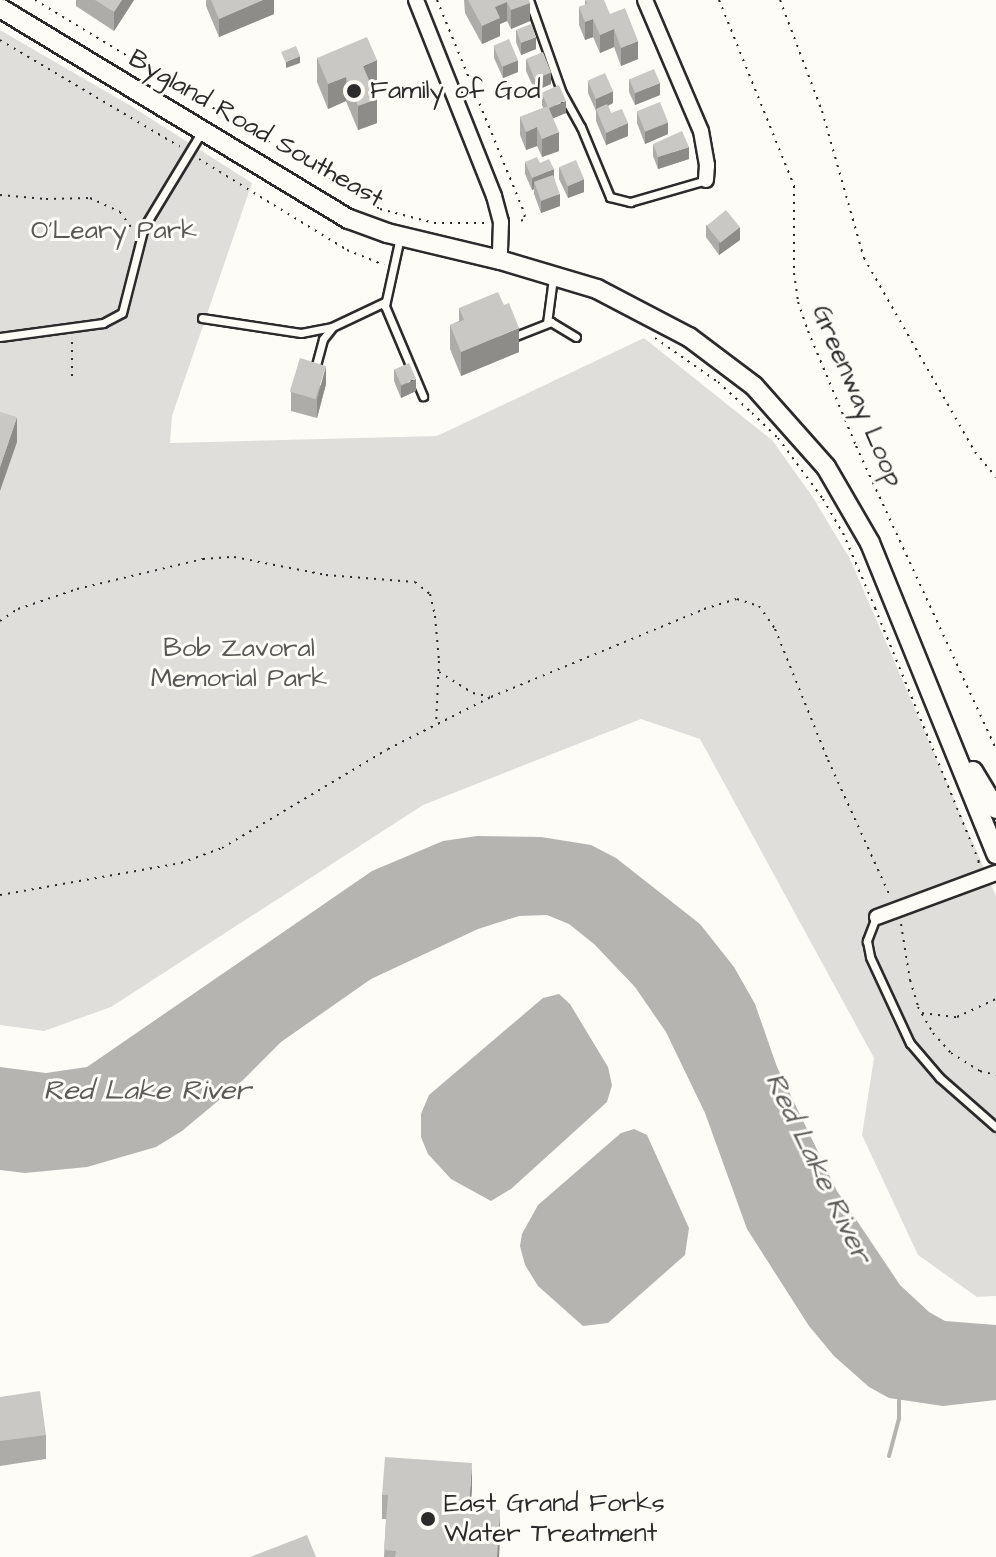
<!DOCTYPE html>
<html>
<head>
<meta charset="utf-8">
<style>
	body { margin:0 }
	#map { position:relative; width:996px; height:1557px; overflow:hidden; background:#fdfcf7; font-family:"Architects Daughter",sans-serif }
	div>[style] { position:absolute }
	.green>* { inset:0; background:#dfdeda }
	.water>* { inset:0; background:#b5b4b1 }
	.stream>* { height:4px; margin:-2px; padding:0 2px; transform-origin:2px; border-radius:2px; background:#b5b4b1 }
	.path>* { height:2px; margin-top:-1px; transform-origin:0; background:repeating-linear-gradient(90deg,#2b2b2b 0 2px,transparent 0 8px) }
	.roads { filter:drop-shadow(2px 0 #2b2b2b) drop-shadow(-2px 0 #2b2b2b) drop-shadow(0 2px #2b2b2b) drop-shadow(0 -2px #2b2b2b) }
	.lane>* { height:7px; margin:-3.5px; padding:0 3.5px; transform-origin:3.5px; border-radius:3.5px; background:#fdfcf7 }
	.street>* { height:14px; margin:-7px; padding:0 7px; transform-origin:7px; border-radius:7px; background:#fdfcf7 }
	.secondary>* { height:18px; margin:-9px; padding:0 9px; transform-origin:9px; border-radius:9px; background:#fdfcf7 }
	.wall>* { inset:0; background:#adaca9 }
	.shaded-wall>* { inset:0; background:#8d8c89 }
	.building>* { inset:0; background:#c9c8c4; transform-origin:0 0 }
	.dots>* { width:22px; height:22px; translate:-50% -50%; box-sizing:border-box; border:4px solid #fdfcf7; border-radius:50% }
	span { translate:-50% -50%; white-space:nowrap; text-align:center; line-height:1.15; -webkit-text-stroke:6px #fdfcf7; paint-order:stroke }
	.poi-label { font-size:26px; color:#2b2b2b }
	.left { translate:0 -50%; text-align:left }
	.street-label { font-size:26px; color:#2b2b2b }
	.park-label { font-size:26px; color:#585857 }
	.water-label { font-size:28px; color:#5b5b5a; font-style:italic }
</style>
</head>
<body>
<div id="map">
	<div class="green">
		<i style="clip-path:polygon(0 30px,131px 106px,252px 183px,172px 416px,170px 443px,437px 436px,644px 338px,772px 440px,812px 496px,850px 559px,996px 896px,996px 1296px,977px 1297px,918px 1255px,862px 1135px,874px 1058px,700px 739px,641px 719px,423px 805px,111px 1007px,44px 1031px,0 1025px)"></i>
	</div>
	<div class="water">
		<i style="clip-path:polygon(477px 836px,541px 837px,591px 845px,616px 858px,700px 924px,734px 967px,755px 1004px,777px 1067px,837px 1191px,900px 1285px,929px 1312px,945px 1321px,996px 1325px,996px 1400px,943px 1406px,889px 1398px,869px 1387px,834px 1356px,809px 1326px,747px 1229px,705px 1113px,666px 1032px,635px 987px,594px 944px,569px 924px,547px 915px,519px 916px,478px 929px,371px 979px,281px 1042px,243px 1080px,182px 1131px,156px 1147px,87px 1167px,25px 1173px,0 1170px,0 1067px,46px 1073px,87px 1067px,372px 871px,443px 841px)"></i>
		<i style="clip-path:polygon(559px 994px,570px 1004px,608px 1067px,612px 1085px,607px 1102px,511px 1189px,491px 1201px,451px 1179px,428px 1154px,421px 1137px,421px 1114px,429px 1095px,543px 998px)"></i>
		<i style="clip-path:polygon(634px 1129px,647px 1135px,689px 1228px,685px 1255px,608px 1323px,583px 1326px,538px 1286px,525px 1265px,520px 1246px,522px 1234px,538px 1205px,621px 1133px)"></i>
	</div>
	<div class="stream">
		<i style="left:889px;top:1456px;width:39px;rotate:-75deg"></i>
		<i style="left:899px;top:1418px;width:22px;rotate:-90deg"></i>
	</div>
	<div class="path">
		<i style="left:35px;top:0;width:403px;rotate:31.2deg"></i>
		<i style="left:380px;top:209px;width:56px;rotate:14.5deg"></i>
		<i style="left:434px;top:223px;width:55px"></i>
		<i style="left:437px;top:0;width:232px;rotate:67.7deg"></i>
		<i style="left:525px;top:215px;width:5px;rotate:112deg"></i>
		<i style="left:523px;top:220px;width:8px;rotate:166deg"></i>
		<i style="left:719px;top:0;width:201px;rotate:68deg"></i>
		<i style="left:794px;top:186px;width:87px;rotate:90deg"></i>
		<i style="left:794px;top:273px;width:29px;rotate:82deg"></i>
		<i style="left:798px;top:302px;width:31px;rotate:71deg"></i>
		<i style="left:808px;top:331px;width:125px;rotate:67.3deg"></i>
		<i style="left:856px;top:446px;width:334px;rotate:65.2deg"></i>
		<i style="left:780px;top:0;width:119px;rotate:69.3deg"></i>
		<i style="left:822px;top:111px;width:153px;rotate:74.1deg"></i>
		<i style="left:864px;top:258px;width:224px;rotate:60.2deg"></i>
		<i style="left:975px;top:452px;width:33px;rotate:50deg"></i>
		<i style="left:0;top:40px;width:209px;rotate:30.7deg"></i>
		<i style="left:199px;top:159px;width:174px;rotate:31.6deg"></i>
		<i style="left:347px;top:250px;width:40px;rotate:22deg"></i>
		<i style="left:0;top:195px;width:46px;rotate:5deg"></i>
		<i style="left:46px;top:199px;width:44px;rotate:-1.3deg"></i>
		<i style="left:90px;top:198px;width:33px;rotate:25deg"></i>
		<i style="left:120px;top:212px;width:22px;rotate:54deg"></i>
		<i style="left:655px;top:338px;width:77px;rotate:34.9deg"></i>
		<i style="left:718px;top:382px;width:46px;rotate:42.4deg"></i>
		<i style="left:752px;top:413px;width:36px;rotate:44deg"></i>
		<i style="left:778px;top:438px;width:76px;rotate:53.6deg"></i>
		<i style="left:823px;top:499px;width:39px;rotate:60deg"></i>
		<i style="left:843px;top:533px;width:82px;rotate:66.9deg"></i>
		<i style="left:875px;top:608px;width:274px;rotate:67.7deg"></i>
		<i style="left:979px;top:861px;width:6px;rotate:108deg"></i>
		<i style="left:72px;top:376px;width:39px;rotate:-90deg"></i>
		<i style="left:0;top:621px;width:22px;rotate:-34deg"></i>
		<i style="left:18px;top:609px;width:62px;rotate:-18.7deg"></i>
		<i style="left:77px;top:589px;width:130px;rotate:-13.4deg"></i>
		<i style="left:203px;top:559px;width:31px;rotate:-4deg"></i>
		<i style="left:234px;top:557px;width:94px;rotate:11.1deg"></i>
		<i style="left:326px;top:575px;width:89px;rotate:4.5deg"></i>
		<i style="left:415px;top:582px;width:19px;rotate:39deg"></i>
		<i style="left:430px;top:594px;width:23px;rotate:77deg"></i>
		<i style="left:435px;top:616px;width:45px;rotate:84.9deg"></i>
		<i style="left:439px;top:661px;width:64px;rotate:92.7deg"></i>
		<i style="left:439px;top:672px;width:40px;rotate:32deg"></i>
		<i style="left:473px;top:693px;width:17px;rotate:13deg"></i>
		<i style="left:0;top:895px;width:184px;rotate:-10deg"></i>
		<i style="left:181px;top:863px;width:44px;rotate:-20.1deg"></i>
		<i style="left:222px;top:848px;width:193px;rotate:-30.8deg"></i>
		<i style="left:388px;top:749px;width:115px;rotate:-26.8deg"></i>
		<i style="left:491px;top:697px;width:230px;rotate:-22.4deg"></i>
		<i style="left:704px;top:609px;width:34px;rotate:-17deg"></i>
		<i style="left:737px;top:599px;width:23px;rotate:18deg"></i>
		<i style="left:759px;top:606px;width:28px;rotate:55deg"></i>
		<i style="left:775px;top:629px;width:141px;rotate:68deg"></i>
		<i style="left:828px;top:760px;width:149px;rotate:65.5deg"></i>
		<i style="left:901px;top:924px;width:57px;rotate:80.9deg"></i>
		<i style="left:910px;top:980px;width:28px;rotate:73deg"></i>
		<i style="left:918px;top:1007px;width:30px;rotate:60deg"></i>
		<i style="left:933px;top:1033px;width:27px;rotate:48deg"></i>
		<i style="left:951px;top:1053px;width:34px;rotate:32deg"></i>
		<i style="left:980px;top:1071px;width:16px;rotate:14deg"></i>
		<i style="left:922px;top:1013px;width:35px;rotate:7deg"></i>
		<i style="left:957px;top:1017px;width:43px;rotate:-24.8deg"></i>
	</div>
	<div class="roads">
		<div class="lane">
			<i style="left:529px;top:0;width:99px;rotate:70.5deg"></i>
			<i style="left:562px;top:93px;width:39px;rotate:61deg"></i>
			<i style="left:581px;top:127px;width:76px;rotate:67.5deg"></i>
			<i style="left:610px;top:197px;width:21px;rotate:14deg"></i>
			<i style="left:630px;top:202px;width:79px;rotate:-16.1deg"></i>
			<i style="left:400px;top:237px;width:71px;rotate:102.3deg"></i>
			<i style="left:385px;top:306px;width:98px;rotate:67.1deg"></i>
			<i style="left:202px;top:318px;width:100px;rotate:8.6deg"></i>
			<i style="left:301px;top:333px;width:32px;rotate:-11deg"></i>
			<i style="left:332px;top:327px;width:59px;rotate:-25.3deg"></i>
			<i style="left:547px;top:323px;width:45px;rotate:-82.4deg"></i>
			<i style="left:0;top:337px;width:104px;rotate:-7.7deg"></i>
			<i style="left:103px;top:323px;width:21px;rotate:-28deg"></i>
			<i style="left:122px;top:313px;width:89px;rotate:-75.7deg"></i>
			<i style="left:144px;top:227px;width:110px;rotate:-58.8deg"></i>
			<i style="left:513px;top:337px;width:41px;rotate:-21.5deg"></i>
			<i style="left:551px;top:322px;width:29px;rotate:31deg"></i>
			<i style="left:315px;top:369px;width:31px;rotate:-75deg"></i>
			<i style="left:323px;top:339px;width:13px;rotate:-51deg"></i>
			<i style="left:876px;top:917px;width:26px;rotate:111deg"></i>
			<i style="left:867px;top:941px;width:16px;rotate:79deg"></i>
			<i style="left:870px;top:957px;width:95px;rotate:65.1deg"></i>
			<i style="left:910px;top:1043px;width:46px;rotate:49.4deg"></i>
			<i style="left:940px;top:1078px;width:74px;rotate:41.2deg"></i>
		</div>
		<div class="street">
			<i style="left:416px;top:0;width:211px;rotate:68.3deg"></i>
			<i style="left:494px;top:196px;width:27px;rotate:75deg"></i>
			<i style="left:501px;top:222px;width:38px;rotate:92deg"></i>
			<i style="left:645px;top:0;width:142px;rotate:66.9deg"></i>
			<i style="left:701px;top:131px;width:35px;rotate:80deg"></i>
			<i style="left:707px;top:165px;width:15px;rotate:94deg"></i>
			<i style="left:877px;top:917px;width:127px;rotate:-20.3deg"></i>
		</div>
		<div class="secondary">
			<i style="left:0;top:8px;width:408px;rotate:31.2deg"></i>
			<i style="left:349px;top:219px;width:40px;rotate:20.2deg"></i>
			<i style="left:387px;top:233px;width:116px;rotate:13.4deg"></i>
			<i style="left:500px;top:260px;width:101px;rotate:16.6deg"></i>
			<i style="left:597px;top:289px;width:104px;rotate:27.6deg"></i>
			<i style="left:689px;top:337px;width:81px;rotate:37deg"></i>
			<i style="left:754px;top:386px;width:108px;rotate:48.4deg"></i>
			<i style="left:826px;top:467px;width:88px;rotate:59.9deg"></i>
			<i style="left:870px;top:543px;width:336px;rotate:67.9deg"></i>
			<i style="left:973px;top:771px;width:44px;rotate:58.8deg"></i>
		</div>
	</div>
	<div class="wall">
		<i style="clip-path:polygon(76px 0,134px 0,114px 31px,76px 6px)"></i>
		<i style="clip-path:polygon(206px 0,274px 0,274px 14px,219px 37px,206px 6px)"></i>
		<i style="clip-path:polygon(464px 0,529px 0,530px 21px,511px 29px,507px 21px,500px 24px,500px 36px,482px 44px,465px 13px)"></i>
		<i style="clip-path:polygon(585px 0,610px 14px,638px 59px,621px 66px,614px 47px,600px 53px,593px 37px,585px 40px,579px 25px,579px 7px,585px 5px)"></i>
		<i style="clip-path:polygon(516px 30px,536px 49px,521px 55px,516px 42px)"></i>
		<i style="clip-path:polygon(494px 46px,518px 72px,503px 78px,494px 58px)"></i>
		<i style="clip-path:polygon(317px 58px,377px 84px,371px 86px,377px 123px,358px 130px,346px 101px,328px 109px,317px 82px)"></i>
		<i style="clip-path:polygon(526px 59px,551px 84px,535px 91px,526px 71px)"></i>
		<i style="clip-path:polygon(629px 79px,660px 95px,635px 105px,629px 92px)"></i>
		<i style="clip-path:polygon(588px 81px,613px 103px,608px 106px,611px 113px,628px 136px,606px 145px,596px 121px,596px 111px,588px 93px)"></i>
		<i style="clip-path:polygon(542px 93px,566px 113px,553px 118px,559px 151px,542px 157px,537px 146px,526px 150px,520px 135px,520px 117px,543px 108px,542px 105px)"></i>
		<i style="clip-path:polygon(637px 111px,668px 134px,645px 144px,637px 123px)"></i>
		<i style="clip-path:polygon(653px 144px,689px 159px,658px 169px,653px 156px)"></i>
		<i style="clip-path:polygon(525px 162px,540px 163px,554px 177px,560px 206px,541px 213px,534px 194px,534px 189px,532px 190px,525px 174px)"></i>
		<i style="clip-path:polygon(559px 167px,584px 192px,568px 198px,559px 179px)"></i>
		<i style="clip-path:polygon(706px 225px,740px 240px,719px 255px,706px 237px)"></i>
		<i style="clip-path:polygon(459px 308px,519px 352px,461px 376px,450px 349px,450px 325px,459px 321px)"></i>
		<i style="clip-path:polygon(394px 369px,416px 391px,401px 398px,394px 381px)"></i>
		<i style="clip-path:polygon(326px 384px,317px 418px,291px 411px,291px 392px)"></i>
		<i style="clip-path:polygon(0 1397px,46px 1435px,46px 1459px,0 1466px)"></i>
		<i style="clip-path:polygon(472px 1487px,471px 1507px,500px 1534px,499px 1557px,384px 1557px,386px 1519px,382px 1519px,382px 1495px)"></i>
	</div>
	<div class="shaded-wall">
		<i style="clip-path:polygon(122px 0,134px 0,114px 31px,114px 12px)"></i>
		<i style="clip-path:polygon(263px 0,274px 0,274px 14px,219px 37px,219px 19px)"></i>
		<i style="clip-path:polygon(507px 2px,507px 21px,500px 24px,500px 36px,482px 44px,482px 26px,495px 7px)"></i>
		<i style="clip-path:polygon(530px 3px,530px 21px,511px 29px,511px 10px)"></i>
		<i style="clip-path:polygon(593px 19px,593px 37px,585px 40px,585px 22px)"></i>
		<i style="clip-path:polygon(614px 29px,614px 47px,600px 53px,600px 35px)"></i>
		<i style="clip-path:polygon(536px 37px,536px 49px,521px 55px,521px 43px)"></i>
		<i style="clip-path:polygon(638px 41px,638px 59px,621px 66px,621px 48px)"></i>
		<i style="clip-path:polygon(300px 56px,300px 63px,286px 68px,286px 62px)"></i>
		<i style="clip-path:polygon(377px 60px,377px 84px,363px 90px,363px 66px)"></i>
		<i style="clip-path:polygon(518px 60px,518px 72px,503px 78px,503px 66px)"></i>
		<i style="clip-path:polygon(551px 72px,551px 84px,535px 91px,535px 79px)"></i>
		<i style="clip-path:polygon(346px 77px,346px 101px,328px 109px,328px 84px)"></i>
		<i style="clip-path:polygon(660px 83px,660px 95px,635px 105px,635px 93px)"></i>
		<i style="clip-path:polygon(613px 91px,613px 103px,596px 111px,596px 99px)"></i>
		<i style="clip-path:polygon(377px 99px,377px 123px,358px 130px,358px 106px)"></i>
		<i style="clip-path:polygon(566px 101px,566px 113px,549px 120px,549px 108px)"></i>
		<i style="clip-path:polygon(668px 122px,668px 134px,645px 144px,645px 131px)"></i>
		<i style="clip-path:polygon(628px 123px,628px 136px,606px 145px,606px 133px)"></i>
		<i style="clip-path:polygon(537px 127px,537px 146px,526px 150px,526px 132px)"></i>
		<i style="clip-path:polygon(559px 132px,559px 151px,542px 157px,542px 139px)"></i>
		<i style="clip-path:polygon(689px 147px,689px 159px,658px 169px,658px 157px)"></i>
		<i style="clip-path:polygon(554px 169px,554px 181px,534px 182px,534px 189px,532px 190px,532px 178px)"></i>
		<i style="clip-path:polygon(584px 179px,584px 192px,568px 198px,568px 186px)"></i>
		<i style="clip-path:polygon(560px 194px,560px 206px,541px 213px,541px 201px)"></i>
		<i style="clip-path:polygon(740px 227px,740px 240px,719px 255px,719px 243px)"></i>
		<i style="clip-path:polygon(519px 328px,519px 352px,461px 376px,461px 352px)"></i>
		<i style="clip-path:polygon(326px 366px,326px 384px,317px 418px,317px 399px)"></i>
		<i style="clip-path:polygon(416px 379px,416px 391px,401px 398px,401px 386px)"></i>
		<i style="clip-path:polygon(17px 417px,17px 442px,0 491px,0 467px)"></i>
		<i style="clip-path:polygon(472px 1463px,472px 1487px,469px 1531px,469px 1507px)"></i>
		<i style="clip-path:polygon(500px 1510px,500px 1534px,499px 1557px,497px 1557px)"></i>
	</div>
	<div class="building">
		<i style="clip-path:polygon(95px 0,122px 0,114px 12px)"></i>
		<i style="clip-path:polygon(211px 0,263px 0,219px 19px)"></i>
		<i style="clip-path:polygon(468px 0,529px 0,530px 3px,511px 10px,507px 2px,495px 7px,500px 18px,482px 26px)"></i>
		<i style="clip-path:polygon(586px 0,604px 0,610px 14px,625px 8px,638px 41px,621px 48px,614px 29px,600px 35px,593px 19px,585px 22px,579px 7px,587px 4px)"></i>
		<i style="left:531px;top:24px;width:14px;height:16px;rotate:69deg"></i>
		<i style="clip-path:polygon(367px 37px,377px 60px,363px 66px,377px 99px,358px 106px,346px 77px,328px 84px,317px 58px)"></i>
		<i style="left:509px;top:39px;width:23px;height:17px;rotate:67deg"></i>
		<i style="left:296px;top:46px;width:11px;height:16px;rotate:68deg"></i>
		<i style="left:543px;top:52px;width:22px;height:18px;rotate:68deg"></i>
		<i style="left:654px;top:69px;width:15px;height:27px;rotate:67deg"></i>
		<i style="left:605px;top:73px;width:20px;height:19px;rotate:66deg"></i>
		<i style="left:559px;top:85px;width:17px;height:19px;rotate:66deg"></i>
		<i style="left:660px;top:102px;width:22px;height:25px;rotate:68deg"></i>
		<i style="clip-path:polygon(607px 104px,611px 113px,622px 109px,628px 123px,606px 133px,596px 109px)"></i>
		<i style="clip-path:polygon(548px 106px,559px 132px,542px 139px,537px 127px,526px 132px,520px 117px)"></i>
		<i style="clip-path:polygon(682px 131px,689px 147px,658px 157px,653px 144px)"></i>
		<i style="clip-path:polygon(537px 157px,540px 163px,549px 159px,554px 169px,532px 178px,525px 162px)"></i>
		<i style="left:576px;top:160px;width:21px;height:18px;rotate:67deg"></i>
		<i style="left:553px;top:175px;width:20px;height:20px;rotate:70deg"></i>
		<i style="left:726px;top:210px;width:22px;height:25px;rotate:51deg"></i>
		<i style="clip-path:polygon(498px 292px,504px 305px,509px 303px,519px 328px,461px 352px,450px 325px,464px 320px,459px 308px)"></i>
		<i style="left:300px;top:358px;width:27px;height:35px;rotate:17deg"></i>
		<i style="left:409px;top:363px;width:17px;height:16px;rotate:66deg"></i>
		<i style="clip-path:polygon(0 412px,17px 417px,0 467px)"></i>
		<i style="clip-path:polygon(40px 1391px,46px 1435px,0 1441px,0 1397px)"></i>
		<i style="clip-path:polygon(385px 1457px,472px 1463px,469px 1507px,500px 1510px,497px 1557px,395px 1557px,396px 1551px,384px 1550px,388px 1495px,382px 1495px)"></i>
		<i style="clip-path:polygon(307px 1535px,316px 1557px,250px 1557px)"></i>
	</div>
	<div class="dots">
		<i style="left:354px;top:91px;background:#2b2b2b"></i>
		<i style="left:428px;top:1519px;background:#2b2b2b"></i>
	</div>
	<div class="poi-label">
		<span class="left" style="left:370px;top:91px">Family of God</span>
		<span class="left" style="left:444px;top:1519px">East Grand Forks<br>Water Treatment</span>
	</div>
	<div class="street-label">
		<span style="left:256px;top:129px;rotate:30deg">Bygland Road Southeast</span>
		<span style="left:857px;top:396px;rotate:67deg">Greenway Loop</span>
	</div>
	<div class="park-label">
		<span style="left:114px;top:231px">O'Leary Park</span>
		<span style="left:239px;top:664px">Bob Zavoral<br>Memorial Park</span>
	</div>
	<div class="water-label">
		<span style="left:147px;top:1091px">Red Lake River</span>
		<span style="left:818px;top:1168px;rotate:64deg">Red Lake River</span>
	</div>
</div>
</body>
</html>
